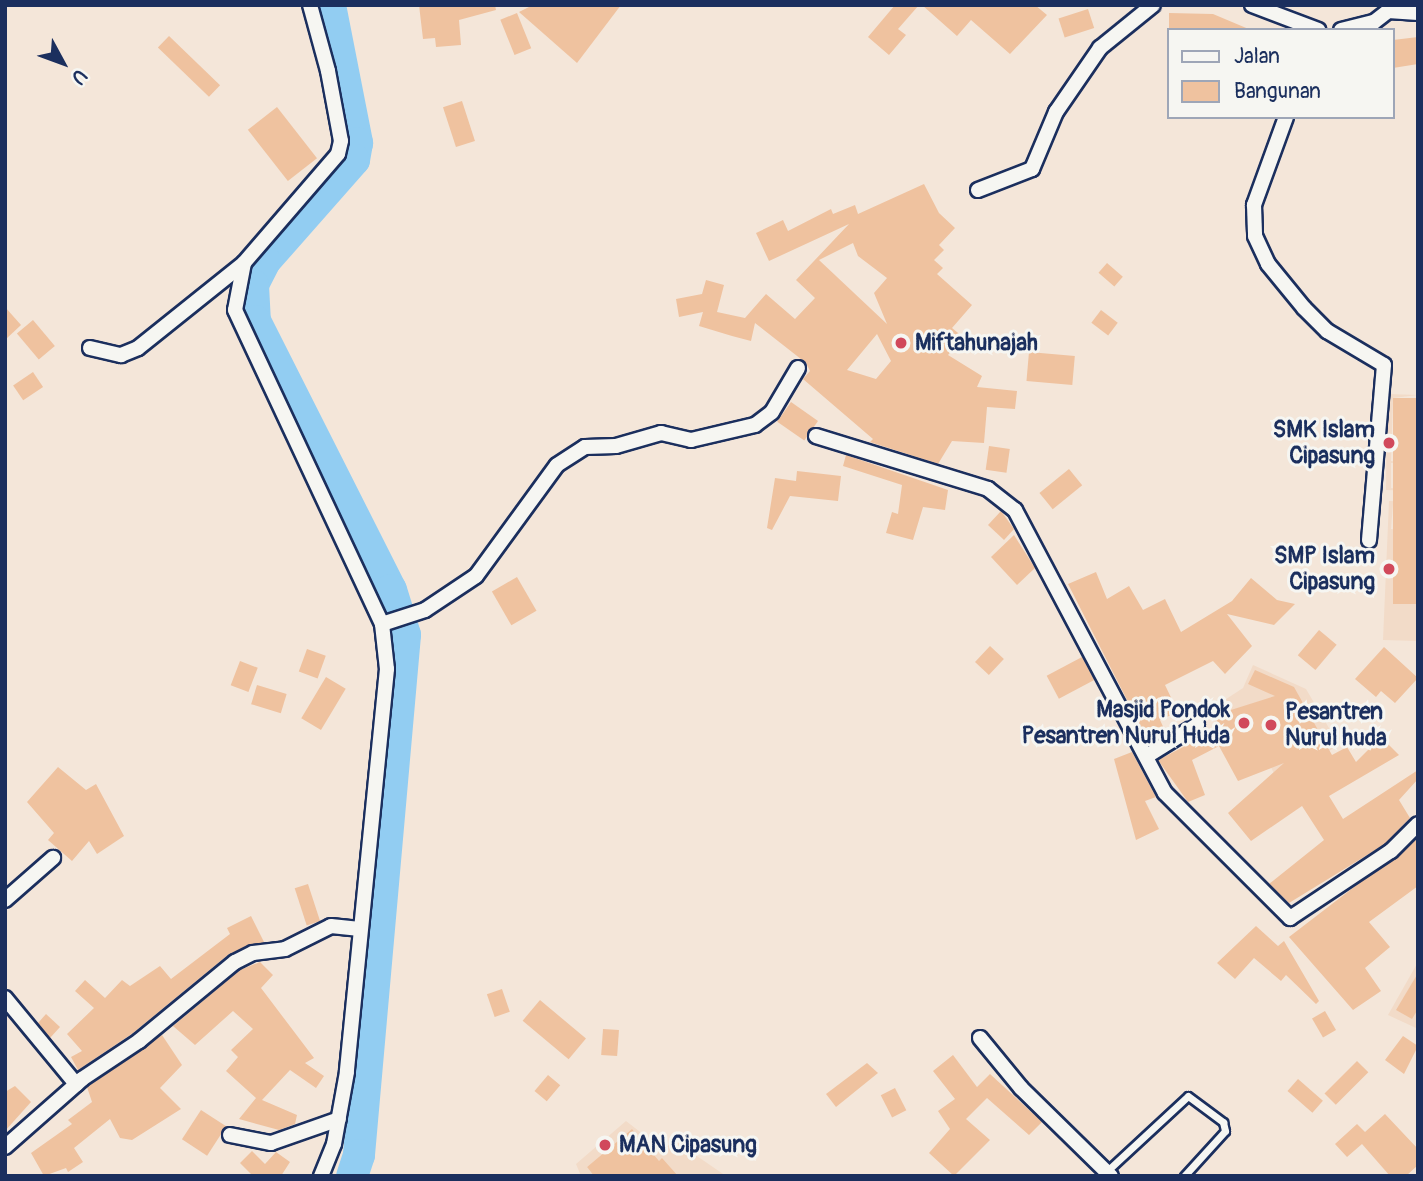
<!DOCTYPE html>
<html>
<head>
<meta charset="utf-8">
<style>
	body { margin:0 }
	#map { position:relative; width:1423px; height:1181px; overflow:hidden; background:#f4e6d9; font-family:Pangolin,sans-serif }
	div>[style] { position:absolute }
	.built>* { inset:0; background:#f2dbc8 }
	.river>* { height:32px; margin:-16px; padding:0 16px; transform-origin:16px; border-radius:16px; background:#92cdf2 }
	.building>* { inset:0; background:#efc29f; transform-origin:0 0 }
	.roads { filter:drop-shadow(2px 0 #1b2f5e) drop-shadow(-2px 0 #1b2f5e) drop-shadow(0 2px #1b2f5e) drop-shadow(0 -2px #1b2f5e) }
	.service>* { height:7px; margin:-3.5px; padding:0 3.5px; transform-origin:3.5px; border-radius:3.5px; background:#f6f6f2 }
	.minor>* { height:14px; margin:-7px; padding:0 7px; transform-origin:7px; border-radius:7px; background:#f6f6f2 }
	.dots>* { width:19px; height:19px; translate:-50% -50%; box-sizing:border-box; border:4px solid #f6f6f2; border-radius:50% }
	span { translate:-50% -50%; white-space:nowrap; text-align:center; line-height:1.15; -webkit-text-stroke:6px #f6f6f2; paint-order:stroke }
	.poi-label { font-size:23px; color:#1b2f5e; font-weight:700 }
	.left { translate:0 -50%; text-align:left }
	.right { translate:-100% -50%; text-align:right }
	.frame { position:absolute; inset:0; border:7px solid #1b2f5e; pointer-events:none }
	.legend { position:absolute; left:1167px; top:28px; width:228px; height:91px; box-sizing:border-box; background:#f6f6f2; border:2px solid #9ea6b7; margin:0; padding:9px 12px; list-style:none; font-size:21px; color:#1b2f5e }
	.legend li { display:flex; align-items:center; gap:14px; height:35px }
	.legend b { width:35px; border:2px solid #9ea6b7 }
	.north { position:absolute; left:28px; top:28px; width:70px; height:70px; -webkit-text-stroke:5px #f6f6f2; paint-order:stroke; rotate:131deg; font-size:19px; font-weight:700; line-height:28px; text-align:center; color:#1b2f5e }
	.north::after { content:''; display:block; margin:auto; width:24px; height:32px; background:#1b2f5e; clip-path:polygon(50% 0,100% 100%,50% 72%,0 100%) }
</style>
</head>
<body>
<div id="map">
	<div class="built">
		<i style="clip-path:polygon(1387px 394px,1418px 395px,1393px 398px,1391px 461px,1418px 463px,1391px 463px,1391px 488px,1418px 491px,1386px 490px)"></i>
		<i style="clip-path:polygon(1389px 501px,1418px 502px,1393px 504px,1391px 529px,1418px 531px,1418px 641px,1383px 640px)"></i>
		<i style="clip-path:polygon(1253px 665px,1306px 689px,1339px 745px,1278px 781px,1257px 740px,1223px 750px,1211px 709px,1243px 688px)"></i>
		<i style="clip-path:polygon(1418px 962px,1418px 973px,1397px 1010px,1418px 1009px,1416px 1028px,1388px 1015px)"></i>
		<i style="clip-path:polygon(626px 1121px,662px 1149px,675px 1141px,726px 1176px,643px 1176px,652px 1154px,632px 1129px,587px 1167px,594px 1176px,581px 1176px,576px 1164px)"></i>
	</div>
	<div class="river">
		<i style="left:330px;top:5px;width:141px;rotate:78.9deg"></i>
		<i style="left:357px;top:143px;width:17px;rotate:100deg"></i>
		<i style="left:354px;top:160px;width:135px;rotate:131.4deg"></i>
		<i style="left:265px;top:261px;width:27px;rotate:117deg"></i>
		<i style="left:253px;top:285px;width:36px;rotate:87deg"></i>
		<i style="left:255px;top:321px;width:301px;rotate:63.2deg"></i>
		<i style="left:391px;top:590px;width:47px;rotate:72.7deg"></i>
		<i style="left:405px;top:635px;width:522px;rotate:95.06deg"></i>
		<i style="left:359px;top:1155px;width:22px;rotate:108deg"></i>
	</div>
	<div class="building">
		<i style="clip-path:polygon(419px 5px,495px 5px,496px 10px,459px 20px,461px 45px,436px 47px,435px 38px,423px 39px)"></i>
		<i style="clip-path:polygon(533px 5px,621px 5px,577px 63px,519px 12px)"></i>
		<i style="clip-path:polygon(895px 5px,919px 5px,898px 29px,906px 35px,889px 55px,868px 37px)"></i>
		<i style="clip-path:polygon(922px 5px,1035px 5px,1047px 15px,1010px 54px,971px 20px,957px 36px)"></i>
		<i style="left:1088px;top:9px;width:20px;height:31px;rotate:72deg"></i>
		<i style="left:517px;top:13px;width:38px;height:18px;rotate:68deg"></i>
		<i style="clip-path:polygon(1169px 13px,1213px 14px,1251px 30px,1169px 30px)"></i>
		<i style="left:169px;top:36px;width:71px;height:16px;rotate:44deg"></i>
		<i style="clip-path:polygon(1418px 37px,1418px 64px,1393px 68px,1393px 40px)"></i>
		<i style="left:462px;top:101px;width:42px;height:20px;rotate:72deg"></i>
		<i style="left:277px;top:107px;width:65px;height:37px;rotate:52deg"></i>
		<i style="clip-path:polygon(evenodd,924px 184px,939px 213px,955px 228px,939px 245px,944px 250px,934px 260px,943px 268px,937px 274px,972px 305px,952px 328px,963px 337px,948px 355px,982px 376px,977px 387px,1017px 391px,1015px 409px,987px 407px,984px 443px,952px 441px,938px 464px,870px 442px,873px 439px,803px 379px,810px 371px,806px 363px,755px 323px,751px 341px,732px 336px,699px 326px,703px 312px,679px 317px,676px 299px,702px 294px,706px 280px,724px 285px,717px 312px,745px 318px,766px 294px,795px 319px,815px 298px,796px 280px,849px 224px,769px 261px,756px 233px,783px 220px,788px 231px,831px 209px,833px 214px,855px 205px,858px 214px,924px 184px,853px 243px,858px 256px,887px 278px,874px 293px,887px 324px,819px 260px,853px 243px,924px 184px,877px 334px,891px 361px,876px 379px,847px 370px,877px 334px)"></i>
		<i style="left:1107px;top:263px;width:21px;height:13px;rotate:41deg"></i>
		<i style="clip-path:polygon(5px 307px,21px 325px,5px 340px)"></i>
		<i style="left:1101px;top:310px;width:21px;height:16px;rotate:37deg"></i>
		<i style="left:33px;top:320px;width:34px;height:21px;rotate:50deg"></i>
		<i style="left:1029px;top:352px;width:46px;height:29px;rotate:5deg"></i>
		<i style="left:33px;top:372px;width:18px;height:24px;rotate:56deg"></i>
		<i style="left:1393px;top:398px;width:25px;height:206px"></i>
		<i style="left:791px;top:402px;width:33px;height:24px;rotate:35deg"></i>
		<i style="left:989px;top:446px;width:21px;height:24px;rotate:8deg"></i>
		<i style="clip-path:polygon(846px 455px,948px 490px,945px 510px,923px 507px,913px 540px,886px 533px,892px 512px,898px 514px,902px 485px,843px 466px)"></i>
		<i style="left:1069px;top:469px;width:21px;height:38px;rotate:51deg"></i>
		<i style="clip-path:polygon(797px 471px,841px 476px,838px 501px,790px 496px,772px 530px,767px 528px,775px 478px,796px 481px)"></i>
		<i style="clip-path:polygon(1001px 511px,1014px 529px,1004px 540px,988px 525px)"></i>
		<i style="clip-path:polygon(1014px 535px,1035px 568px,1017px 585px,991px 557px)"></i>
		<i style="clip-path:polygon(1096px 572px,1107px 599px,1129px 586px,1143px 610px,1165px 599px,1181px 632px,1232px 601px,1251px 578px,1277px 600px,1295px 604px,1274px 625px,1227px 614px,1252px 646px,1225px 674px,1213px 661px,1165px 685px,1178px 712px,1160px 720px,1166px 733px,1149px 743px,1068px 584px)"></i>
		<i style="left:517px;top:577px;width:39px;height:29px;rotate:60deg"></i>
		<i style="left:1319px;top:630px;width:23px;height:33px;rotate:40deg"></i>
		<i style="left:990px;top:646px;width:19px;height:22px;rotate:43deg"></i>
		<i style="clip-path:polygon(1384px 647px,1418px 678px,1395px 703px,1381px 691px,1376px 697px,1355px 679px)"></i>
		<i style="left:307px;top:649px;width:20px;height:24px;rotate:20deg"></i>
		<i style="left:1082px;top:657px;width:26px;height:40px;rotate:62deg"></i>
		<i style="left:240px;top:661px;width:19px;height:26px;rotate:21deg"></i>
		<i style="clip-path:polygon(1255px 670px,1294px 687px,1332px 755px,1347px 747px,1356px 762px,1381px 737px,1399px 755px,1329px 796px,1343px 819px,1418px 770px,1418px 779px,1399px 800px,1410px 818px,1385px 844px,1289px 903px,1269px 884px,1324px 840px,1302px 806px,1251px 841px,1228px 813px,1284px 763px,1238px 781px,1219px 746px,1192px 760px,1205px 795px,1188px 802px,1158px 760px,1220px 728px,1215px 715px,1275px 696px,1248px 684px)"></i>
		<i style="left:326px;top:677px;width:23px;height:48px;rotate:31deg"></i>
		<i style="left:257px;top:685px;width:31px;height:20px;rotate:17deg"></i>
		<i style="clip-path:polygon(1132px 752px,1156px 797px,1145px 801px,1159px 829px,1136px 840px,1114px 759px)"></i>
		<i style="clip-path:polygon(58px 767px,86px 790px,96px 784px,124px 836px,97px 854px,89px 841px,72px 861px,48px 840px,54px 833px,27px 802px)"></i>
		<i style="clip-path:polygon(1418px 838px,1418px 886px,1369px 922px,1390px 947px,1365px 968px,1381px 991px,1353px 1010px,1289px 937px)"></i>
		<i style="left:308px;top:884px;width:39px;height:14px;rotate:72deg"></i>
		<i style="clip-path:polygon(251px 916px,264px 942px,229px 954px,133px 1033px,78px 1070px,71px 1057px,82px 1051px,67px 1034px,94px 1008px,75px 991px,85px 980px,105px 998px,122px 980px,130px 986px,160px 966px,171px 979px,230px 934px,227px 928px)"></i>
		<i style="clip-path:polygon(1256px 926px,1278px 946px,1284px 941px,1319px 1001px,1316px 1004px,1286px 975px,1281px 981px,1254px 958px,1235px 979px,1217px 963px)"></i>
		<i style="clip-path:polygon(260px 962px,273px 975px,261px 988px,314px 1058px,305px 1063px,324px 1076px,316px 1088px,290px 1070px,262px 1100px,297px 1115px,295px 1124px,279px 1130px,239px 1119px,256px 1098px,226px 1071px,238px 1057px,231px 1050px,253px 1029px,233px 1011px,195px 1045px,173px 1026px,240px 970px)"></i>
		<i style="clip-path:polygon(1418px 973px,1418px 1009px,1412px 1019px,1396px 1010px)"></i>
		<i style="left:502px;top:989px;width:24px;height:16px;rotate:71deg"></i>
		<i style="left:540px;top:1000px;width:60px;height:27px;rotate:40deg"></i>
		<i style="left:1325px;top:1011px;width:22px;height:15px;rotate:60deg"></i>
		<i style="clip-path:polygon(46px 1014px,60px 1027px,50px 1038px,38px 1023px)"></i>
		<i style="left:603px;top:1029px;width:16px;height:26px;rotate:4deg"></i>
		<i style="clip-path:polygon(162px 1035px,182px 1065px,160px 1088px,181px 1109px,132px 1140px,120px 1138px,110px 1119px,74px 1148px,83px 1162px,68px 1172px,66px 1168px,44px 1176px,31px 1153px,72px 1124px,68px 1120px,92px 1102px,87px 1087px)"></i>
		<i style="clip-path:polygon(1403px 1036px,1418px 1046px,1404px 1074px,1385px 1060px)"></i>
		<i style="clip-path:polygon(953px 1055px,977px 1087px,990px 1074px,1042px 1122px,1029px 1135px,987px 1098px,966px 1119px,990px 1140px,954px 1176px,929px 1153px,950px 1129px,938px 1111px,955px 1099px,933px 1071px)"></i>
		<i style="left:1357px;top:1061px;width:16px;height:46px;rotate:45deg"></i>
		<i style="clip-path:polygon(867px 1063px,878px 1073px,836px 1107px,826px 1094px)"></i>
		<i style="left:548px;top:1075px;width:16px;height:21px;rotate:40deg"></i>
		<i style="left:1298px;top:1079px;width:33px;height:16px;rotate:41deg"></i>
		<i style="clip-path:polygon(15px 1086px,31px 1102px,5px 1131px,5px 1092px)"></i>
		<i style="left:895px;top:1088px;width:25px;height:16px;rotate:63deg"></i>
		<i style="left:201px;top:1110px;width:30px;height:35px;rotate:33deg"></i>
		<i style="clip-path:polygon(1385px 1114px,1418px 1149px,1418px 1165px,1406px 1176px,1390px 1176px,1362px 1144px,1347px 1157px,1335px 1144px,1357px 1124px,1365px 1132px)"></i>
		<i style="clip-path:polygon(632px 1129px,659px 1161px,662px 1158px,678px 1176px,594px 1176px,587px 1167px)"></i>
		<i style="clip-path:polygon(252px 1151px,265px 1164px,276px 1152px,290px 1162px,281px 1176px,253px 1176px,240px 1163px)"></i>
	</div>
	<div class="roads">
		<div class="service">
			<i style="left:1107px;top:1171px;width:110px;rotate:-42.8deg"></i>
			<i style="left:1188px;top:1096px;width:44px;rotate:36.6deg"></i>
			<i style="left:1223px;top:1122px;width:9px;rotate:77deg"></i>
			<i style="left:1225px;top:1131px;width:61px;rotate:132.3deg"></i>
		</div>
		<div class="minor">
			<i style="left:310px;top:5px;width:68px;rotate:74.7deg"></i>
			<i style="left:328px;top:71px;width:71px;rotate:79.5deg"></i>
			<i style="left:341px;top:141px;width:13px;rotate:103deg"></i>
			<i style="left:338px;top:154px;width:144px;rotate:130.8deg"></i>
			<i style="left:244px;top:263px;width:48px;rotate:100.8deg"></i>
			<i style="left:235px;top:310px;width:347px;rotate:64.9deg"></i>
			<i style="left:382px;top:624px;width:45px;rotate:83.7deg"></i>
			<i style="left:387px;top:669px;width:405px;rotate:95.7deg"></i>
			<i style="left:347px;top:1072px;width:73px;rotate:100.2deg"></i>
			<i style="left:334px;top:1144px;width:35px;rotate:112deg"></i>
			<i style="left:1252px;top:5px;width:71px;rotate:20.7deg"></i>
			<i style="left:1341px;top:30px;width:34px;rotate:-14deg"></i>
			<i style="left:1374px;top:22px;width:18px;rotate:-38deg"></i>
			<i style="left:1388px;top:11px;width:30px;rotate:4deg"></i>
			<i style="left:1286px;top:117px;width:94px;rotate:110deg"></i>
			<i style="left:1254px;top:205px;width:31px;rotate:88deg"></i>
			<i style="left:1255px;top:236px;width:31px;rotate:65deg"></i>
			<i style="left:1268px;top:264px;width:57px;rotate:50.7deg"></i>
			<i style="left:1304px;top:308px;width:33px;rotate:45deg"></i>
			<i style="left:1327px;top:331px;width:66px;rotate:30.8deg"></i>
			<i style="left:1384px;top:365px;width:176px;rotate:94.9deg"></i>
			<i style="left:978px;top:190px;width:58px;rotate:-21.3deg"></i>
			<i style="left:1032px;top:169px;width:62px;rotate:-67.2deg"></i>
			<i style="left:1056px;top:112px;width:78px;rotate:-55.5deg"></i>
			<i style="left:1100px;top:48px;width:68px;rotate:-39.1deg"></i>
			<i style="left:90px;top:348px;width:32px;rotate:13deg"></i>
			<i style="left:121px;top:355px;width:18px;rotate:-22deg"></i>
			<i style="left:138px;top:348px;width:136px;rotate:-38.7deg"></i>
			<i style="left:816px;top:436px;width:180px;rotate:17.1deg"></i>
			<i style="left:988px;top:489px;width:34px;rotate:38deg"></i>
			<i style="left:1015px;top:510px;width:320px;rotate:62.1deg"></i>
			<i style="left:1165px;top:793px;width:177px;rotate:45deg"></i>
			<i style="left:1290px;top:918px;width:121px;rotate:-33.6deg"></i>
			<i style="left:1391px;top:851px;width:38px;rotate:-45deg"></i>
			<i style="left:382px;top:624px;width:45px;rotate:-18deg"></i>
			<i style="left:425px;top:610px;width:61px;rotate:-33.7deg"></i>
			<i style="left:476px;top:576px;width:137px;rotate:-53.9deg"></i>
			<i style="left:557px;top:465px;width:33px;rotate:-33deg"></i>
			<i style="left:585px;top:447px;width:31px;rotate:-2deg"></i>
			<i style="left:616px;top:446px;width:47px;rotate:-16.1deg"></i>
			<i style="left:661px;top:433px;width:31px;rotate:13deg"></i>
			<i style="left:691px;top:440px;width:66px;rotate:-13.2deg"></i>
			<i style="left:755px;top:425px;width:21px;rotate:-37deg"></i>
			<i style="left:772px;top:412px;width:51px;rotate:-59.4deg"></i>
			<i style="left:1147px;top:756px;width:59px;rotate:-31.8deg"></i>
			<i style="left:5px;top:900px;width:64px;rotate:-41.2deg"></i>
			<i style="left:5px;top:998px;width:112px;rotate:50.5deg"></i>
			<i style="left:980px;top:1038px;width:65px;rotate:50.6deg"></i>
			<i style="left:1021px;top:1088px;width:126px;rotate:44.4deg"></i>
			<i style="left:230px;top:1135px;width:42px;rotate:11deg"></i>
			<i style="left:271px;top:1143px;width:72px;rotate:-19.4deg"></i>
			<i style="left:5px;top:1147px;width:103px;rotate:-41.4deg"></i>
			<i style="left:82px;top:1079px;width:69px;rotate:-33.7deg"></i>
			<i style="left:139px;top:1041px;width:124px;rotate:-39.5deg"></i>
			<i style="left:235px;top:962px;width:20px;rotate:-27deg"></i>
			<i style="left:253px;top:953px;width:32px;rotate:-7deg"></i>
			<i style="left:285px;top:949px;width:51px;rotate:-26.6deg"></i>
			<i style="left:331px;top:926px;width:29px;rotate:6deg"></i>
		</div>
	</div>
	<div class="dots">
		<i style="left:901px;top:343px;background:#d1495b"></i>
		<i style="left:1389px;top:443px;background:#d1495b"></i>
		<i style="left:1389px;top:569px;background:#d1495b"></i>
		<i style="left:1244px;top:723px;background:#d1495b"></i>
		<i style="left:1271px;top:725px;background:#d1495b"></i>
		<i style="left:605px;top:1145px;background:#d1495b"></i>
	</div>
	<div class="poi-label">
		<span class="left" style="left:915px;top:343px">Miftahunajah</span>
		<span class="right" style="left:1375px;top:443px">SMK Islam<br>Cipasung</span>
		<span class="right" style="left:1375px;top:569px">SMP Islam<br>Cipasung</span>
		<span class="right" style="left:1230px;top:723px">Masjid Pondok<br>Pesantren Nurul Huda</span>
		<span class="left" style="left:1285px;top:725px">Pesantren<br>Nurul huda</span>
		<span class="left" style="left:619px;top:1145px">MAN Cipasung</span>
	</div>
	<div class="frame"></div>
	<ul class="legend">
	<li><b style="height:9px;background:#f6f6f2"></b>Jalan</li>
	<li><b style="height:19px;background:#efc29f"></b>Bangunan</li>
	</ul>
	<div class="north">U</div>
</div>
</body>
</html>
